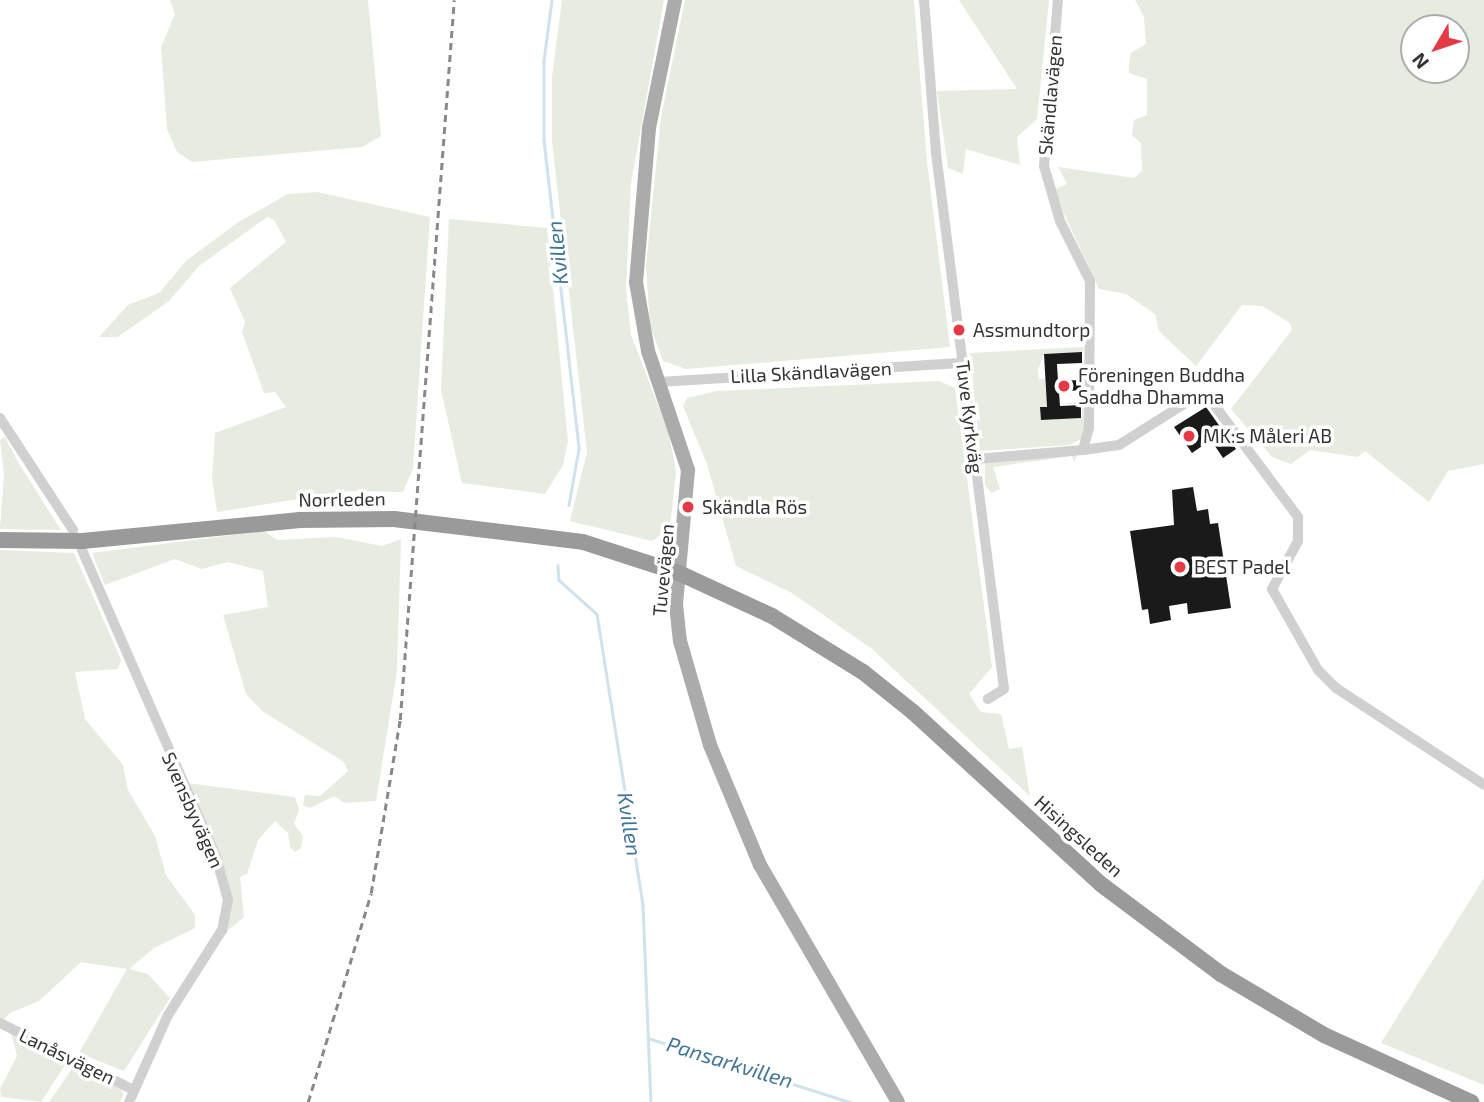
<!DOCTYPE html>
<html>
<head>
<meta charset="utf-8">
<style>
	body { margin:0 }
	#map { position:relative; width:1484px; height:1102px; overflow:hidden; background:#fff; font-family:"Exo 2",sans-serif }
	div>[style] { position:absolute }
	.green>* { inset:0; background:#e6ecdf }
	.stream>* { height:2.5px; margin:-1.25px; padding:0 1.25px; transform-origin:1.25px; border-radius:1.25px; background:#cfe2ee }
	.building>* { inset:0; background:#1a1a1a }
	.minor>* { height:10px; margin:-5px; padding:0 5px; transform-origin:5px; border-radius:5px; background:#d0d0d0 }
	.major>* { height:14px; margin:-7px; padding:0 7px; transform-origin:7px; border-radius:7px; background:#ababab }
	.highway>* { height:16px; margin:-8px; padding:0 8px; transform-origin:8px; border-radius:8px; background:#9a9a9a }
	.rail>* { height:2.5px; margin-top:-1.25px; transform-origin:0; background:repeating-linear-gradient(90deg,#888 0 7px,transparent 0 12px) }
	.dots>* { width:19px; height:19px; translate:-50% -50%; box-sizing:border-box; border:4px solid #fff; border-radius:50% }
	span { translate:-50% -50%; white-space:nowrap; text-align:center; line-height:1.15; -webkit-text-stroke:7px #fff; paint-order:stroke }
	.street-label { font-size:19px; color:#333 }
	.poi-label { font-size:19px; color:#333 }
	.left { translate:0 -50%; text-align:left }
	.water-label { font-size:21px; color:#3f7597; font-style:italic }
	.north { position:absolute; left:1400px; top:14px; width:70px; height:70px; box-sizing:border-box; background:#fff; border:2px solid #adadad; border-radius:50%; rotate:231deg; font-size:19px; font-weight:700; line-height:28px; text-align:center; color:#333 }
	.north::after { content:''; display:block; margin:auto; width:24px; height:32px; background:#e63946; clip-path:polygon(50% 0,100% 100%,50% 72%,0 100%) }
</style>
</head>
<body>
<div id="map">
	<div class="green">
		<i style="clip-path:polygon(170px 0,368px 0,381px 136px,362px 147px,192px 162px,177px 152px,167px 129px,161px 47px,175px 14px)"></i>
		<i style="clip-path:polygon(562px 0,664px 0,631px 183px,626px 289px,631px 335px,668px 431px,676px 471px,670px 528px,652px 541px,570px 521px,587px 452px,552px 141px,552px 77px)"></i>
		<i style="clip-path:polygon(685px 0,914px 0,927px 162px,950px 347px,686px 369px,663px 361px,650px 325px,646px 266px,661px 117px)"></i>
		<i style="clip-path:polygon(959px 0,1049px 0,1037px 119px,1017px 137px,1020px 165px,966px 149px,963px 174px,948px 168px,937px 91px,1017px 89px)"></i>
		<i style="clip-path:polygon(evenodd,1135px 0,1484px 0,1484px 464px,1448px 471px,1429px 502px,1365px 451px,1358px 457px,1310px 450px,1291px 464px,1272px 457px,1231px 409px,1292px 330px,1290px 323px,1262px 306px,1242px 305px,1196px 366px,1159px 331px,1155px 314px,1126px 294px,1099px 289px,1053px 190px,1067px 184px,1058px 167px,1134px 178px,1142px 171px,1141px 143px,1132px 135px,1134px 120px,1147px 115px,1147px 79px,1129px 73px,1129px 63px,1131px 53px,1146px 44px,1144px 17px,1135px 0,1414px 28px,1456px 28px,1456px 70px,1414px 70px,1414px 28px)"></i>
		<i style="clip-path:polygon(317px 192px,430px 217px,413px 468px,403px 492px,348px 491px,217px 512px,212px 478px,215px 433px,286px 407px,275px 392px,264px 393px,242px 332px,245px 322px,230px 288px,286px 242px,274px 220px,267px 217px,199px 266px,169px 301px,118px 337px,99px 337px,128px 305px,159px 293px,187px 260px,240px 221px,288px 194px)"></i>
		<i style="clip-path:polygon(449px 219px,547px 228px,568px 441px,563px 465px,545px 494px,462px 483px,441px 390px)"></i>
		<i style="clip-path:polygon(1084px 347px,1083px 352px,1044px 354px,1038px 369px,1039px 379px,1045px 379px,1047px 407px,1041px 420px,1082px 418px,1082px 405px,1060px 403px,1087px 402px,1083px 438px,1070px 445px,980px 451px,970px 353px)"></i>
		<i style="clip-path:polygon(939px 381px,955px 388px,992px 667px,969px 694px,981px 712px,1001px 714px,1009px 749px,1022px 747px,1030px 796px,872px 649px,792px 593px,736px 566px,707px 464px,683px 406px,687px 398px,717px 391px)"></i>
		<i style="clip-path:polygon(5px 437px,18px 462px,61px 530px,0 529px,4px 474px,0 440px)"></i>
		<i style="clip-path:polygon(1078px 454px,1074px 462px,1072px 456px,993px 467px,1000px 489px,991px 493px,985px 485px,985px 461px)"></i>
		<i style="clip-path:polygon(264px 531px,277px 540px,336px 537px,382px 546px,401px 539px,397px 671px,376px 801px,345px 803px,334px 796px,310px 808px,303px 805px,305px 795px,320px 796px,348px 771px,344px 762px,262px 711px,246px 694px,223px 615px,268px 607px,263px 571px,228px 562px,202px 569px,175px 559px,105px 585px,92px 553px)"></i>
		<i style="clip-path:polygon(0 550px,74px 553px,121px 660px,118px 669px,75px 672px,85px 719px,123px 765px,128px 790px,155px 836px,166px 875px,195px 915px,195px 928px,154px 948px,129px 969px,148px 974px,170px 998px,124px 1071px,79px 1053px,127px 969px,81px 962px,39px 1001px,10px 1013px,0 1024px)"></i>
		<i style="clip-path:polygon(187px 783px,295px 797px,299px 810px,294px 824px,303px 836px,301px 848px,295px 852px,290px 847px,288px 833px,275px 821px,258px 840px,247px 874px,240px 877px,244px 917px,227px 931px,230px 912px)"></i>
		<i style="clip-path:polygon(1484px 878px,1484px 1085px,1381px 1043px)"></i>
		<i style="clip-path:polygon(11px 1033px,67px 1062px,41px 1102px,1px 1097px,0 1089px,17px 1056px)"></i>
		<i style="clip-path:polygon(74px 1066px,120px 1088px,124px 1094px,120px 1102px,49px 1102px)"></i>
	</div>
	<div class="stream">
		<i style="left:552px;top:0;width:62px;rotate:97.5deg"></i>
		<i style="left:544px;top:61px;width:79px;rotate:90deg"></i>
		<i style="left:544px;top:140px;width:311px;rotate:83.5deg"></i>
		<i style="left:579px;top:449px;width:57px;rotate:100.1deg"></i>
		<i style="left:558px;top:565px;width:15px;rotate:86deg"></i>
		<i style="left:559px;top:580px;width:51px;rotate:41.8deg"></i>
		<i style="left:597px;top:614px;width:295px;rotate:81deg"></i>
		<i style="left:643px;top:905px;width:197px;rotate:87.7deg"></i>
		<i style="left:648px;top:1038px;width:212px;rotate:17.6deg"></i>
	</div>
	<div class="building">
		<i style="clip-path:polygon(1082px 352px,1082px 363px,1057px 364px,1058px 381px,1081px 380px,1081px 390px,1059px 392px,1060px 406px,1081px 405px,1081px 418px,1041px 420px,1040px 407px,1047px 407px,1044px 354px)"></i>
		<i style="clip-path:polygon(1206px 407px,1236px 449px,1223px 458px,1211px 440px,1192px 453px,1174px 427px)"></i>
		<i style="clip-path:polygon(1193px 487px,1197px 511px,1208px 509px,1210px 524px,1218px 523px,1231px 608px,1188px 614px,1187px 603px,1169px 606px,1171px 620px,1150px 624px,1148px 609px,1142px 610px,1130px 531px,1174px 525px,1172px 490px)"></i>
	</div>
	<div class="minor">
		<i style="left:924px;top:0;width:153px;rotate:85.5deg"></i>
		<i style="left:936px;top:153px;width:540px;rotate:82.77deg"></i>
		<i style="left:1004px;top:689px;width:19px;rotate:148deg"></i>
		<i style="left:659px;top:382px;width:305px;rotate:-3.6deg"></i>
		<i style="left:0;top:418px;width:134px;rotate:56.9deg"></i>
		<i style="left:1083px;top:450px;width:36px;rotate:-8deg"></i>
		<i style="left:1119px;top:445px;width:80px;rotate:-32.3deg"></i>
		<i style="left:1187px;top:402px;width:22px;rotate:-10deg"></i>
		<i style="left:1209px;top:398px;width:149px;rotate:53.2deg"></i>
		<i style="left:1298px;top:517px;width:24px;rotate:90deg"></i>
		<i style="left:1298px;top:541px;width:55px;rotate:118.4deg"></i>
		<i style="left:1272px;top:589px;width:93px;rotate:60.4deg"></i>
		<i style="left:1318px;top:670px;width:25px;rotate:45deg"></i>
		<i style="left:1336px;top:688px;width:177px;rotate:33.2deg"></i>
		<i style="left:976px;top:459px;width:107px;rotate:-4.8deg"></i>
		<i style="left:1083px;top:450px;width:23px;rotate:-75deg"></i>
		<i style="left:1089px;top:428px;width:147px;rotate:-89.6deg"></i>
		<i style="left:1090px;top:281px;width:67px;rotate:-116.6deg"></i>
		<i style="left:1060px;top:221px;width:57px;rotate:-106.2deg"></i>
		<i style="left:1044px;top:166px;width:167px;rotate:-85.2deg"></i>
		<i style="left:82px;top:550px;width:335px;rotate:66.4deg"></i>
		<i style="left:216px;top:857px;width:45px;rotate:74.4deg"></i>
		<i style="left:228px;top:900px;width:31px;rotate:101deg"></i>
		<i style="left:222px;top:930px;width:101px;rotate:122.4deg"></i>
		<i style="left:168px;top:1015px;width:95px;rotate:114.1deg"></i>
		<i style="left:0;top:1023px;width:150px;rotate:26.6deg"></i>
	</div>
	<div class="major">
		<i style="left:675px;top:0;width:131px;rotate:101.5deg"></i>
		<i style="left:649px;top:128px;width:155px;rotate:94.8deg"></i>
		<i style="left:636px;top:282px;width:70px;rotate:80.1deg"></i>
		<i style="left:648px;top:351px;width:126px;rotate:71.4deg"></i>
		<i style="left:688px;top:470px;width:135px;rotate:95.1deg"></i>
		<i style="left:676px;top:604px;width:37px;rotate:84deg"></i>
		<i style="left:680px;top:641px;width:108px;rotate:73.9deg"></i>
		<i style="left:710px;top:745px;width:130px;rotate:67.4deg"></i>
		<i style="left:760px;top:865px;width:274px;rotate:59.8deg"></i>
	</div>
	<div class="highway">
		<i style="left:0;top:540px;width:82px;rotate:0.7deg"></i>
		<i style="left:82px;top:541px;width:219px;rotate:-5.5deg"></i>
		<i style="left:300px;top:520px;width:94px;rotate:-0.6deg"></i>
		<i style="left:394px;top:519px;width:190px;rotate:6.9deg"></i>
		<i style="left:583px;top:542px;width:101px;rotate:17.9deg"></i>
		<i style="left:679px;top:573px;width:102px;rotate:24.8deg"></i>
		<i style="left:772px;top:616px;width:107px;rotate:31.6deg"></i>
		<i style="left:863px;top:672px;width:64px;rotate:38.7deg"></i>
		<i style="left:913px;top:712px;width:256px;rotate:42.5deg"></i>
		<i style="left:1102px;top:885px;width:149px;rotate:36.8deg"></i>
		<i style="left:1221px;top:974px;width:120px;rotate:30.6deg"></i>
		<i style="left:1324px;top:1035px;width:162px;rotate:24.5deg"></i>
	</div>
	<div class="rail">
		<i style="left:308px;top:1102px;width:218px;rotate:-73.2deg"></i>
		<i style="left:371px;top:893px;width:175px;rotate:-80.5deg"></i>
		<i style="left:400px;top:720px;width:722px;rotate:-85.71deg"></i>
	</div>
	<div class="dots">
		<i style="left:959px;top:330px;background:#e63946"></i>
		<i style="left:1064px;top:386px;background:#e63946"></i>
		<i style="left:1189px;top:436px;background:#e63946"></i>
		<i style="left:688px;top:507px;background:#e63946"></i>
		<i style="left:1180px;top:567px;background:#e63946"></i>
	</div>
	<div class="street-label">
		<span style="left:1050px;top:95px;rotate:-85deg">Skändlavägen</span>
		<span style="left:811px;top:372px;rotate:-3deg">Lilla Skändlavägen</span>
		<span style="left:970px;top:417px;rotate:83deg">Tuve Kyrkväg</span>
		<span style="left:342px;top:499px;rotate:-1deg">Norrleden</span>
		<span style="left:663px;top:570px;rotate:-85deg">Tuvevägen</span>
		<span style="left:193px;top:810px;rotate:66deg">Svensbyvägen</span>
		<span style="left:1079px;top:836px;rotate:42deg">Hisingsleden</span>
		<span style="left:67px;top:1056px;rotate:26deg">Lanåsvägen</span>
	</div>
	<div class="poi-label">
		<span class="left" style="left:973px;top:330px">Assmundtorp</span>
		<span class="left" style="left:1078px;top:386px">Föreningen Buddha<br>Saddha Dhamma</span>
		<span class="left" style="left:1203px;top:436px">MK:s Måleri AB</span>
		<span class="left" style="left:702px;top:507px">Skändla Rös</span>
		<span class="left" style="left:1194px;top:567px">BEST Padel</span>
	</div>
	<div class="water-label">
		<span style="left:557px;top:253px;rotate:-96deg">Kvillen</span>
		<span style="left:630px;top:824px;rotate:81deg">Kvillen</span>
		<span style="left:730px;top:1062px;rotate:17deg">Pansarkvillen</span>
	</div>
	<div class="north">N</div>
</div>
</body>
</html>
